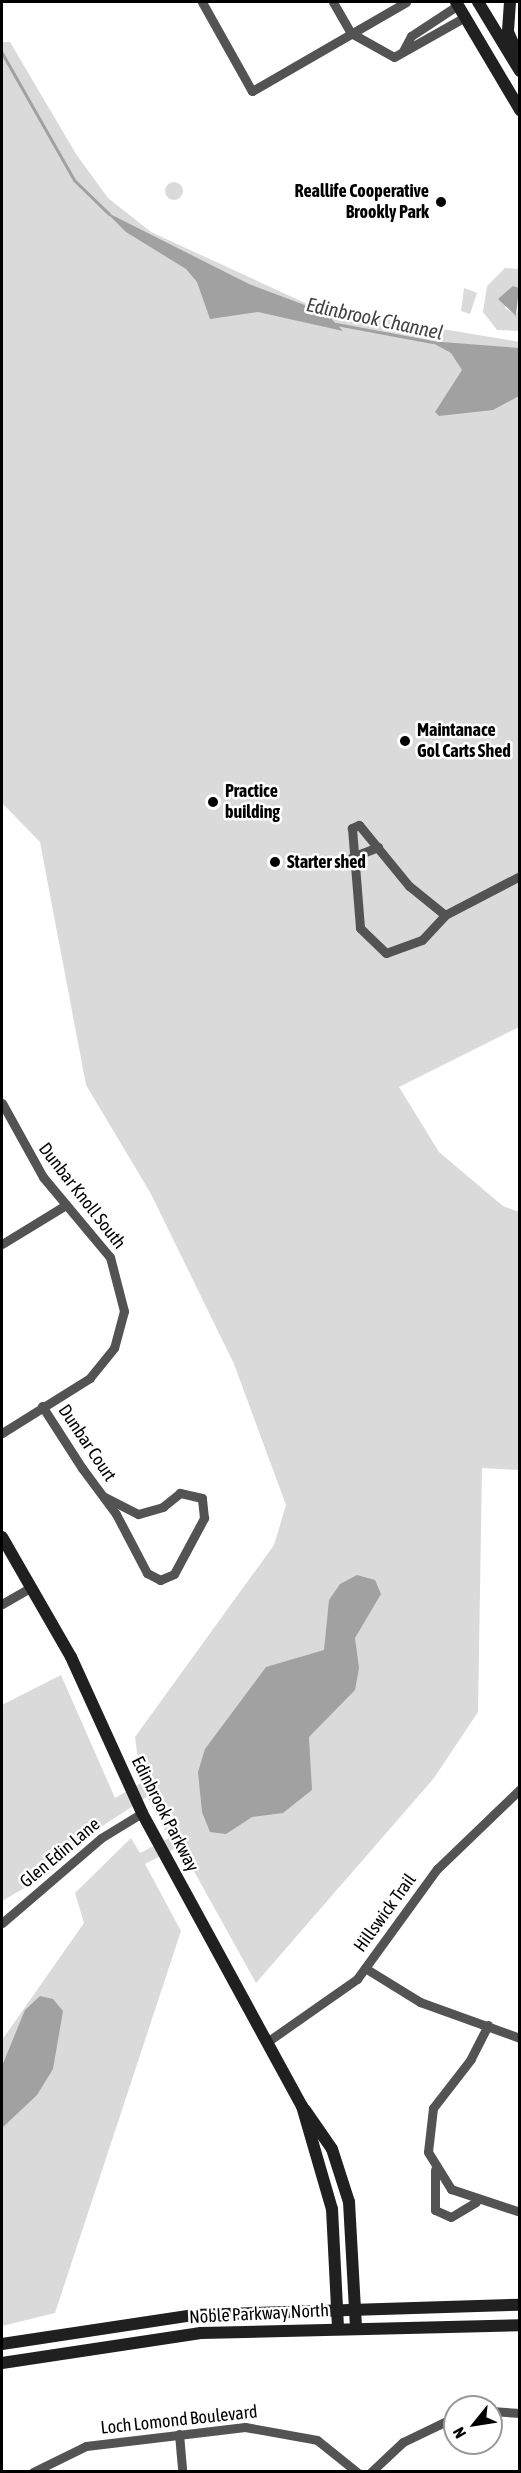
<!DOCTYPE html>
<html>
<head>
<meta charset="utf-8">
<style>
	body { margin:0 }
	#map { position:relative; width:521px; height:2473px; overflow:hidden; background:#fff; font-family:"Asap Condensed",sans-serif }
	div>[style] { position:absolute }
	.green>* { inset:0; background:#dadada }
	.round { border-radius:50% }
	.water>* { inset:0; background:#a1a1a1 }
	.stream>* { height:3px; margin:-1.5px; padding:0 1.5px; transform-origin:1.5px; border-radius:1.5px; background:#a1a1a1 }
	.street>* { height:9px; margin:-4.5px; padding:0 4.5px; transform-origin:4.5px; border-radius:4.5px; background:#535353 }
	.secondary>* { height:12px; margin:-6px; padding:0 6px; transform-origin:6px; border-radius:6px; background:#202020 }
	.dots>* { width:16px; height:16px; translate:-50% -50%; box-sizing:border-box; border:3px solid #fff; border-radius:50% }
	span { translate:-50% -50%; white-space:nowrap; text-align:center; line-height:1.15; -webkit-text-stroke:5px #fff; paint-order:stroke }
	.poi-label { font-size:18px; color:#000; font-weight:700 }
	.right { translate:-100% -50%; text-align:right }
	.left { translate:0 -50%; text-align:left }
	.street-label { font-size:18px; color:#000 }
	.water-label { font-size:20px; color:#424242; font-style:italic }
	.frame { position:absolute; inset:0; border:3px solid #000; pointer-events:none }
	.north { position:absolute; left:443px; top:2395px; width:60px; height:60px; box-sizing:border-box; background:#fff; border:2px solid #999; border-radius:50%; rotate:240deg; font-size:16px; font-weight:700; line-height:24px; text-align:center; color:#000 }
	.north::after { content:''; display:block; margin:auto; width:21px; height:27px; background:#000; clip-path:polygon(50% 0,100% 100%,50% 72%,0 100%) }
</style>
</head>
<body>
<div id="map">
	<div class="green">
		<i style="clip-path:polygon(2px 42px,10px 42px,76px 154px,108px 198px,151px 232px,316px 308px,520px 342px,519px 1027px,399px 1087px,439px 1152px,503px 1206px,519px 1212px,519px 1470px,482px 1468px,478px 1712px,434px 1778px,256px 1983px,180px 1846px,145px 1864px,181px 1931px,55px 2313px,2px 2326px,2px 2040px,84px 1923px,75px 1893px,131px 1838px,140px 1853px,169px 1838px,147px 1797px,93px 1832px,47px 1875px,2px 1901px,2px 1705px,61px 1675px,115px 1798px,141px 1783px,135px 1737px,274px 1545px,286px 1505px,234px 1364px,151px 1194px,86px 1085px,40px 842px,2px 803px)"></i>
		<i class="round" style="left:165px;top:182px;width:18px;height:18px"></i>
		<i style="clip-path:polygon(505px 268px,519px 269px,519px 288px,513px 287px,505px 308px,516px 315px,519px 309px,519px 331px,497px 330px,483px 312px,487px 286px)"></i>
		<i style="clip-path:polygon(464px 288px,477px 293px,470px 314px,461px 311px)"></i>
	</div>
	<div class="water">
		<i style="clip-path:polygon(106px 212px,249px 284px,326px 313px,343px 331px,258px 312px,210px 319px,197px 282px,186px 269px,126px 232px)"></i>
		<i style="clip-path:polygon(513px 286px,519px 288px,516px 316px,498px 299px)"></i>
		<i style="clip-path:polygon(429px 341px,519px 348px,519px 396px,493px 410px,439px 416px,435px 412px,462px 370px,451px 353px)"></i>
		<i style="clip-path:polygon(357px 1575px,375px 1580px,381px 1594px,355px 1638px,359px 1668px,355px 1690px,309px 1737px,312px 1790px,283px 1813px,252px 1817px,226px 1834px,210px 1832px,202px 1812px,198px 1772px,205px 1749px,266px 1667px,324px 1650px,329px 1600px,340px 1584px)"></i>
		<i style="clip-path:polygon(40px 1996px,53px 1999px,63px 2011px,53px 2069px,37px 2095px,2px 2128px,2px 2066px,25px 2010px)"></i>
	</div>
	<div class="stream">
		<i style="left:2px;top:53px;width:146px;rotate:60.4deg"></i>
		<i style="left:74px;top:180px;width:49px;rotate:44.2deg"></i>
		<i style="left:336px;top:324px;width:98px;rotate:10.6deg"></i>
	</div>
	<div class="street">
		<i style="left:202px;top:2px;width:102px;rotate:60.7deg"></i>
		<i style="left:252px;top:91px;width:178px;rotate:-30deg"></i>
		<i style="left:333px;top:2px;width:36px;rotate:60deg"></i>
		<i style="left:351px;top:33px;width:49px;rotate:29.2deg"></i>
		<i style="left:394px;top:57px;width:81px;rotate:-29.4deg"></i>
		<i style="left:403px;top:51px;width:17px;rotate:-62deg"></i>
		<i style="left:411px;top:36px;width:56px;rotate:-33.4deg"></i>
		<i style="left:352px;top:857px;width:28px;rotate:-21deg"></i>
		<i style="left:445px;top:915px;width:46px;rotate:-141.1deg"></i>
		<i style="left:409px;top:886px;width:79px;rotate:-129.3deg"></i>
		<i style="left:359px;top:825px;width:8px;rotate:157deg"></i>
		<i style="left:352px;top:828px;width:100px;rotate:85.4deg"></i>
		<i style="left:360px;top:928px;width:36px;rotate:44deg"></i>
		<i style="left:386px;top:953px;width:38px;rotate:-20deg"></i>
		<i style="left:422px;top:940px;width:34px;rotate:-47deg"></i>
		<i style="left:445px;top:915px;width:85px;rotate:-27.5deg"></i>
		<i style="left:2px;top:1103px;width:85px;rotate:61deg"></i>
		<i style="left:43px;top:1177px;width:104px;rotate:50.1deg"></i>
		<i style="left:110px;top:1257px;width:56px;rotate:75.5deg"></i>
		<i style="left:124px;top:1311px;width:38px;rotate:105deg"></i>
		<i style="left:114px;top:1348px;width:38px;rotate:129deg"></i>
		<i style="left:90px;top:1378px;width:104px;rotate:148deg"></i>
		<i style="left:2px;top:1244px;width:75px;rotate:-31.4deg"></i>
		<i style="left:42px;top:1406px;width:74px;rotate:57.2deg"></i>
		<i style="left:82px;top:1468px;width:57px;rotate:53.5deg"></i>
		<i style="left:116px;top:1514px;width:67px;rotate:62.3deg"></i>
		<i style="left:147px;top:1573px;width:15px;rotate:28deg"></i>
		<i style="left:160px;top:1580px;width:15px;rotate:-23deg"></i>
		<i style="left:174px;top:1574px;width:64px;rotate:-61.8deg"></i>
		<i style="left:204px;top:1518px;width:20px;rotate:-96deg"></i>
		<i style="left:202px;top:1498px;width:23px;rotate:-167deg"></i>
		<i style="left:180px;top:1493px;width:22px;rotate:141deg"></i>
		<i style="left:163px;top:1507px;width:26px;rotate:164deg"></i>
		<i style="left:138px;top:1514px;width:38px;rotate:-153deg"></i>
		<i style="left:2px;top:1604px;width:34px;rotate:-30deg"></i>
		<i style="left:2px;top:1923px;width:130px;rotate:-40.6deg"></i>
		<i style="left:101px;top:1838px;width:48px;rotate:-31.4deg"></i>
		<i style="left:365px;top:1968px;width:65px;rotate:31.7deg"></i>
		<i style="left:420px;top:2002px;width:106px;rotate:19.8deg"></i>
		<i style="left:488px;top:2025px;width:38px;rotate:117deg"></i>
		<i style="left:471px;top:2059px;width:62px;rotate:127.8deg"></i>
		<i style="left:433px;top:2108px;width:44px;rotate:96.5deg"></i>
		<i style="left:428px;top:2152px;width:44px;rotate:58.1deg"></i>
		<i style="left:451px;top:2189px;width:73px;rotate:18.4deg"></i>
		<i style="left:267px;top:2042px;width:110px;rotate:-35deg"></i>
		<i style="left:357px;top:1979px;width:136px;rotate:-54deg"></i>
		<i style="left:437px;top:1869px;width:115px;rotate:-43.9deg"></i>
		<i style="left:435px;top:2170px;width:40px;rotate:90deg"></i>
		<i style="left:435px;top:2210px;width:17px;rotate:24deg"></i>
		<i style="left:451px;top:2217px;width:29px;rotate:-31deg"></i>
		<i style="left:491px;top:2411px;width:29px;rotate:4deg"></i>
		<i style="left:179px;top:2434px;width:38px;rotate:85deg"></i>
		<i style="left:33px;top:2472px;width:59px;rotate:-26.1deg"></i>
		<i style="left:86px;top:2446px;width:160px;rotate:-6.8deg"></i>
		<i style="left:245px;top:2427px;width:73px;rotate:10.2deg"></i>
		<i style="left:317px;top:2440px;width:51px;rotate:38.7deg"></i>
		<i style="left:371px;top:2472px;width:44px;rotate:-43.2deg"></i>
		<i style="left:403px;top:2442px;width:58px;rotate:-25.7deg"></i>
	</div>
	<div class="secondary">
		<i style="left:456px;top:2px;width:126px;rotate:59.3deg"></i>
		<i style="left:478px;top:2px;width:81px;rotate:58.7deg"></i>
		<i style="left:510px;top:2px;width:30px;rotate:94deg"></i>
		<i style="left:508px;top:32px;width:22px;rotate:66deg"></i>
		<i style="left:2px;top:1537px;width:138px;rotate:60.1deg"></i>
		<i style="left:71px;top:1657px;width:171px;rotate:65.5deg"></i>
		<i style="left:142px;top:1813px;width:334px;rotate:61.4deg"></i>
		<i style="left:302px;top:2106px;width:107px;rotate:73.8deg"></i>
		<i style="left:332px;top:2209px;width:119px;rotate:87.1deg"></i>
		<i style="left:305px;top:2110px;width:47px;rotate:55.3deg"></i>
		<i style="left:332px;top:2149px;width:56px;rotate:72.2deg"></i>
		<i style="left:349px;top:2202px;width:126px;rotate:86.8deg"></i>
		<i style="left:2px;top:2344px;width:193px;rotate:-8.6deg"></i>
		<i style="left:193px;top:2315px;width:327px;rotate:-1.8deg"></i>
		<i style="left:2px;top:2363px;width:201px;rotate:-8.6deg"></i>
		<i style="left:201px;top:2333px;width:319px;rotate:-1.4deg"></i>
	</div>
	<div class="dots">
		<i style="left:441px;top:202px;background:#000"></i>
		<i style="left:405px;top:741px;background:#000"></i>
		<i style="left:213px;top:802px;background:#000"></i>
		<i style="left:275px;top:862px;background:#000"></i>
	</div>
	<div class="poi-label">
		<span class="right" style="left:429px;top:202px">Reallife Cooperative<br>Brookly Park</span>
		<span class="left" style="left:417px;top:741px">Maintanace<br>Gol Carts Shed</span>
		<span class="left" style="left:225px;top:802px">Practice<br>building</span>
		<span class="left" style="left:287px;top:862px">Starter shed</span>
	</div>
	<div class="street-label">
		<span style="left:82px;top:1196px;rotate:52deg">Dunbar Knoll South</span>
		<span style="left:87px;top:1443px;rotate:56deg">Dunbar Court</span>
		<span style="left:165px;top:1814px;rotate:63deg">Edinbrook Parkway</span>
		<span style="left:60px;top:1853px;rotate:-40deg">Glen Edin Lane</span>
		<span style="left:385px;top:1913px;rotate:-54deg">Hillswick Trail</span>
		<span style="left:259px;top:2314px;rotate:-3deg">Noble Parkway North</span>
		<span style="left:179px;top:2420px;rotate:-6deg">Loch Lomond Boulevard</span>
	</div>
	<div class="water-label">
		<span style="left:375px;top:318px;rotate:12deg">Edinbrook Channel</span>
	</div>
	<div class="frame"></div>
	<div class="north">N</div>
</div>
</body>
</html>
